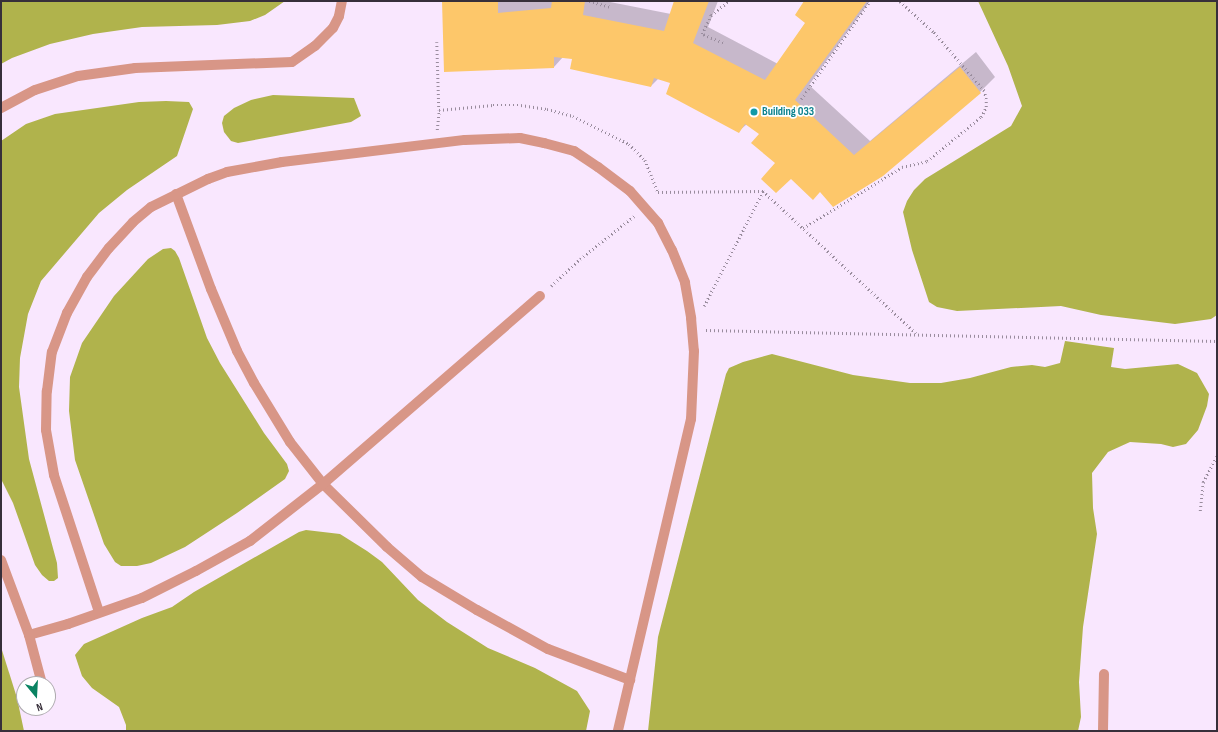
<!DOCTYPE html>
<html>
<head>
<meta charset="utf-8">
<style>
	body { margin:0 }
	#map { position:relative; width:1218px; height:732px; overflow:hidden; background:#f9e7fe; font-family:"Sofia Sans Condensed",sans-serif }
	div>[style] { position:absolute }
	.forest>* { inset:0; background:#b0b34c }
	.shadow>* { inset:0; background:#0003 }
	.building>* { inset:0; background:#fdc76a }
	.path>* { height:2.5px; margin-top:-1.25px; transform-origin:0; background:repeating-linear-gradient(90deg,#998c9d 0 1px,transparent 0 4px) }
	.service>* { height:10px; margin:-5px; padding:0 5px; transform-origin:5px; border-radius:5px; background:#d89687 }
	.dots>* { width:11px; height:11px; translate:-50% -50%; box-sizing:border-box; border:2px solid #fff; border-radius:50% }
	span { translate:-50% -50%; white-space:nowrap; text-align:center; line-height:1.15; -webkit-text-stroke:3.5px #fff; paint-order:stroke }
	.culture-label { font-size:12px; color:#0d838f; font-weight:700 }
	.left { translate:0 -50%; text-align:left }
	.frame { position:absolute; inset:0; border:2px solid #372f3a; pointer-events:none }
	.north { position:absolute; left:16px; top:676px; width:40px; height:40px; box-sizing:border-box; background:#fff; border:1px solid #afacb0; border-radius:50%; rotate:162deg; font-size:11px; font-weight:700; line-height:16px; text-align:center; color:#372f3a }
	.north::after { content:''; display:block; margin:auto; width:14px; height:18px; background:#0a8362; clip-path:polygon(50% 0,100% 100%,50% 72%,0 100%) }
</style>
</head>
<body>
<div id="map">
	<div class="forest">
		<i style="clip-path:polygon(1px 1px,285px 1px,265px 15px,250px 21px,217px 25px,142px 27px,93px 34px,50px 44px,12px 58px,1px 64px)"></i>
		<i style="clip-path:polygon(978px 1px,1217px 1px,1217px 315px,1211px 319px,1175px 324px,1101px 315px,1061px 306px,957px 311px,937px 307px,929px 302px,912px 250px,903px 212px,907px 201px,914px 190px,925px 179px,1011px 126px,1022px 106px,1008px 66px)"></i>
		<i style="clip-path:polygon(273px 95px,354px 98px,361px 116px,351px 122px,238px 143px,231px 141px,224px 132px,222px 123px,224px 116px,234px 108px,251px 100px)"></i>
		<i style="clip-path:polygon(166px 101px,189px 102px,193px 109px,177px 156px,127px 190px,99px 213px,41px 281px,28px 314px,20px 358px,19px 387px,29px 459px,57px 563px,58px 578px,54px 581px,49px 581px,42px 575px,35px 565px,13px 503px,1px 479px,1px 141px,26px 124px,55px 114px,139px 102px)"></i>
		<i style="clip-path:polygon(171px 248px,175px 251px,179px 258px,207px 338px,220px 363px,264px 433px,287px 464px,289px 471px,285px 479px,237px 513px,185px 547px,151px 563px,137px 566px,121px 566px,115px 562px,104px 544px,75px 460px,69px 411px,70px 377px,82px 343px,114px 296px,148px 259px,163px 249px)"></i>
		<i style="clip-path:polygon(1065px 341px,1114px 348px,1111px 367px,1125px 369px,1178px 364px,1197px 373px,1209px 394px,1207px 406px,1198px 430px,1186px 444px,1173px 447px,1161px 444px,1130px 442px,1108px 452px,1092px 473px,1093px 508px,1097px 534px,1083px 627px,1079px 682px,1081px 717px,1078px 731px,648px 731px,658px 637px,726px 374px,729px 368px,743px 362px,772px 354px,853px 375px,910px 383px,941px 383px,970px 378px,1011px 367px,1032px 365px,1045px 367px,1060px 363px)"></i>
		<i style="clip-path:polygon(306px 530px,340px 534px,367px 551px,382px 562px,418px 600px,447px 622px,488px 648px,535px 668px,577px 691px,590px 711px,586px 731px,126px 731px,126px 725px,119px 707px,92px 688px,82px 676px,75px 655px,84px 644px,142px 618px,172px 607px,194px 592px,299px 532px)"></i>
		<i style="clip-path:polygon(1px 647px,17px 698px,24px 731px,1px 731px)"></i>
	</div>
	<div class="shadow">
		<i style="clip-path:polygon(443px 1px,605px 1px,671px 14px,675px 1px,718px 1px,708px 27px,778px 64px,806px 22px,806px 1px,870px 1px,809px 85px,870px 141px,976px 52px,995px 77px,980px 92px,820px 191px,777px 163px,761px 134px,747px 124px,739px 131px,671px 82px,659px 78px,651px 86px,573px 58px,563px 57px,554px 67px)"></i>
	</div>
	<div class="building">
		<i style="clip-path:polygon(442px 1px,498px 1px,498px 13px,551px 8px,552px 1px,585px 1px,583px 15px,664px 31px,674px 1px,709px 1px,693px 43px,765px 80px,805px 23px,795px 15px,804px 1px,867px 1px,795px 100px,854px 155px,960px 67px,981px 93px,883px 176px,833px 207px,820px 192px,813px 200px,791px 179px,776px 193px,761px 179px,775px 163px,751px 143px,759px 134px,745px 124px,739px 133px,666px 94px,670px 83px,654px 78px,651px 87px,570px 69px,572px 59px,554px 57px,554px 68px,444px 72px)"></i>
	</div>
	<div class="path">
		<i style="left:589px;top:1px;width:23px;rotate:15deg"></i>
		<i style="left:437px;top:42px;width:68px;rotate:88.3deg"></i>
		<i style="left:723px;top:43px;width:23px;rotate:-157deg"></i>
		<i style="left:702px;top:34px;width:21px;rotate:-65deg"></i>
		<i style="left:711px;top:15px;width:23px;rotate:-38deg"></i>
		<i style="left:801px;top:99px;width:120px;rotate:-54.9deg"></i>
		<i style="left:437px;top:130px;width:20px;rotate:-84deg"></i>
		<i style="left:439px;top:110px;width:54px;rotate:-5.3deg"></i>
		<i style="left:493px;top:105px;width:28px"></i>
		<i style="left:521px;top:105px;width:26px;rotate:9deg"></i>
		<i style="left:547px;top:109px;width:27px;rotate:15deg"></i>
		<i style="left:573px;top:116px;width:63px;rotate:26.6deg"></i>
		<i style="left:629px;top:144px;width:23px;rotate:45deg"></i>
		<i style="left:645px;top:160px;width:35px;rotate:68deg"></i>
		<i style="left:658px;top:192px;width:105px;rotate:-0.5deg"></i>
		<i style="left:803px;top:228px;width:116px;rotate:-31.6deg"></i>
		<i style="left:902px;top:167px;width:26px;rotate:-13deg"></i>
		<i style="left:927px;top:161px;width:70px;rotate:-39.2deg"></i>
		<i style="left:981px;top:117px;width:11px;rotate:-63deg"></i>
		<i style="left:986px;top:107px;width:8px;rotate:-90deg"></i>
		<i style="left:986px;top:99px;width:8px;rotate:-104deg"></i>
		<i style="left:984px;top:91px;width:78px;rotate:-130.8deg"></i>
		<i style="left:933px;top:32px;width:46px;rotate:-137.6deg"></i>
		<i style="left:551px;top:286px;width:40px;rotate:-43deg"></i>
		<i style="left:580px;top:259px;width:69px;rotate:-38.5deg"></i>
		<i style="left:704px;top:306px;width:129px;rotate:-62.8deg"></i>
		<i style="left:763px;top:191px;width:209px;rotate:42.9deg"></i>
		<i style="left:706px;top:330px;width:511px;rotate:1.23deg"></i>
		<i style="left:1200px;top:511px;width:29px;rotate:-84deg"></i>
		<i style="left:1203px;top:482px;width:30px;rotate:-62deg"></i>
	</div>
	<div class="service">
		<i style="left:1px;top:108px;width:38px;rotate:-28deg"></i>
		<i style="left:35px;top:90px;width:45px;rotate:-18deg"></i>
		<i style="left:78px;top:76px;width:58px;rotate:-8deg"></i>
		<i style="left:135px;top:68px;width:157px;rotate:-2.2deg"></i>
		<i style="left:292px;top:62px;width:28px;rotate:-35deg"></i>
		<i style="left:315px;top:46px;width:25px;rotate:-45deg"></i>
		<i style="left:333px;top:28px;width:13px;rotate:-63deg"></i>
		<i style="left:339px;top:16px;width:15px;rotate:-79deg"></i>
		<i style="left:176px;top:194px;width:101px;rotate:69.8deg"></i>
		<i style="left:211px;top:289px;width:67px;rotate:67.2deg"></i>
		<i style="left:237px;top:351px;width:36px;rotate:62deg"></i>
		<i style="left:254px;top:383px;width:69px;rotate:58.6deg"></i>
		<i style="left:290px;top:442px;width:53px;rotate:51.8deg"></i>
		<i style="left:323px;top:484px;width:90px;rotate:44.5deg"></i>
		<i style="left:387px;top:547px;width:46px;rotate:40.6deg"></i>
		<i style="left:422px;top:577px;width:64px;rotate:31deg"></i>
		<i style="left:477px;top:610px;width:81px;rotate:28.8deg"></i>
		<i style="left:548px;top:649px;width:88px;rotate:20.7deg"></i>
		<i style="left:1px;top:560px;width:80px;rotate:69.5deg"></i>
		<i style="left:29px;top:635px;width:51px;rotate:75.1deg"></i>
		<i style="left:99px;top:612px;width:144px;rotate:-108.2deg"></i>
		<i style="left:54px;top:475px;width:46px;rotate:-100.1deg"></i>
		<i style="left:46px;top:430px;width:39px;rotate:-89deg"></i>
		<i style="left:47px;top:391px;width:39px;rotate:-83deg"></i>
		<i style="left:52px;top:352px;width:42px;rotate:-69deg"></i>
		<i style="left:67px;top:313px;width:41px;rotate:-60.9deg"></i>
		<i style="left:87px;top:277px;width:36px;rotate:-53deg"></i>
		<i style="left:109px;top:248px;width:35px;rotate:-47deg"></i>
		<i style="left:133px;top:222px;width:23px;rotate:-40deg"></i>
		<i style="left:151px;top:207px;width:64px;rotate:-26.2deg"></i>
		<i style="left:208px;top:179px;width:20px;rotate:-20deg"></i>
		<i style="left:227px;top:172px;width:56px;rotate:-10.3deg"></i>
		<i style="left:282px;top:162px;width:184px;rotate:-6.9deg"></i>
		<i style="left:465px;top:140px;width:55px;rotate:-2.1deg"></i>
		<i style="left:520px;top:138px;width:25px;rotate:12deg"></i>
		<i style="left:544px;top:143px;width:31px;rotate:15deg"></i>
		<i style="left:574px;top:151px;width:29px;rotate:34deg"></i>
		<i style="left:598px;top:167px;width:40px;rotate:37deg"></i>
		<i style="left:630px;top:191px;width:43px;rotate:48.8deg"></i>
		<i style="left:658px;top:223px;width:30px;rotate:63deg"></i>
		<i style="left:672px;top:250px;width:35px;rotate:68deg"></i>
		<i style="left:685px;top:283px;width:36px;rotate:80deg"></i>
		<i style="left:691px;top:318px;width:33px;rotate:85deg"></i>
		<i style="left:694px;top:351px;width:68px;rotate:92.5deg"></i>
		<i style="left:691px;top:419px;width:320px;rotate:103.2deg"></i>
		<i style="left:29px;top:635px;width:41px;rotate:-15.8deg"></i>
		<i style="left:68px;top:624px;width:78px;rotate:-19.4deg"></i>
		<i style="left:142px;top:598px;width:60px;rotate:-26.6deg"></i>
		<i style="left:196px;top:571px;width:62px;rotate:-29.1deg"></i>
		<i style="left:250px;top:541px;width:93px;rotate:-38deg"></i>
		<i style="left:323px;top:484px;width:287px;rotate:-40.9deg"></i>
		<i style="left:1103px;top:731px;width:57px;rotate:-89deg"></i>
	</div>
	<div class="dots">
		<i style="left:754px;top:112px;background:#0f9aa8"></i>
	</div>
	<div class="culture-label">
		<span class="left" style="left:762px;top:112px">Building 033</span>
	</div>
	<div class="frame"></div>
	<div class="north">N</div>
</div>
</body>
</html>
